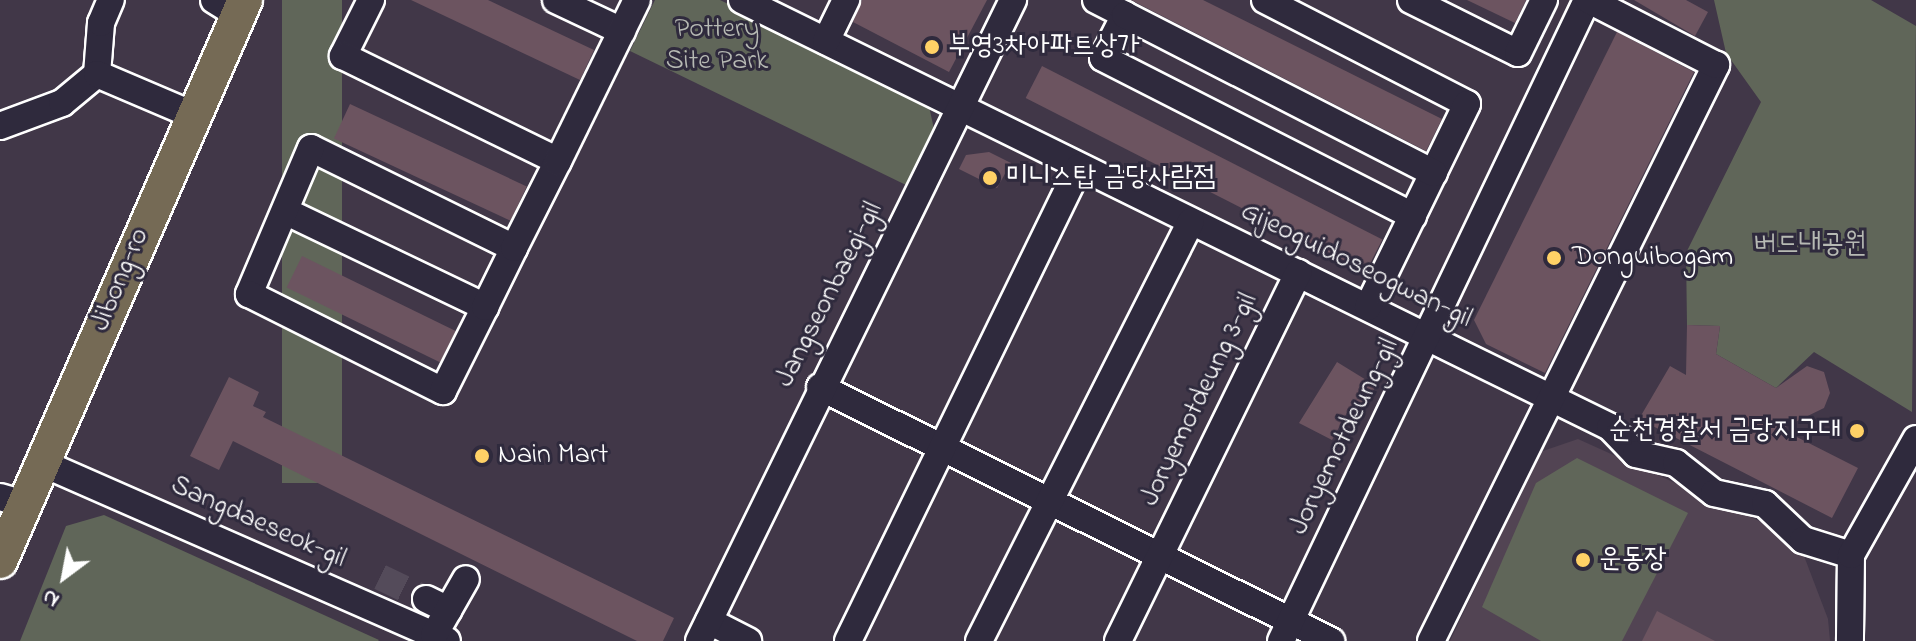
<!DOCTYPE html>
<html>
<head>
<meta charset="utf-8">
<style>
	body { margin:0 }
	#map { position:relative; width:1916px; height:641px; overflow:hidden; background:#413748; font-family:"Indie Flower","Poor Story",sans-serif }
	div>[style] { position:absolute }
	.built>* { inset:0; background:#524453 }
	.green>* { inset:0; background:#606659; transform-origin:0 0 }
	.building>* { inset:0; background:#6c5460; transform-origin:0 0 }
	.minor-tunnel>* { height:26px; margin-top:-13px; transform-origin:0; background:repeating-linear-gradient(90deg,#544b5a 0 26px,transparent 0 39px) }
	.roads { filter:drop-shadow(2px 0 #fff) drop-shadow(-2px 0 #fff) drop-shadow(0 2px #fff) drop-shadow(0 -2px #fff) }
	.minor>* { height:26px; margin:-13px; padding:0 13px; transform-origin:13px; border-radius:13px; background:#2f2a3d }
	.major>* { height:34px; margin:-17px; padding:0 17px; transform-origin:17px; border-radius:17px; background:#756a55 }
	.dots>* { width:22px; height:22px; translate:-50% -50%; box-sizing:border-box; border:4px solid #2f2a3d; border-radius:50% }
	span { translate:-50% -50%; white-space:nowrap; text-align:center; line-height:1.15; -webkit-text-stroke:6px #2f2a3d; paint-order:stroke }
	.park-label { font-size:28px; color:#b7bab4 }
	.poi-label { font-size:28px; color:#fff }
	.left { translate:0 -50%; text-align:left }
	.right { translate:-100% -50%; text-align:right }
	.street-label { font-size:28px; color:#fff }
	.north { position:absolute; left:24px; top:537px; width:80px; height:80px; -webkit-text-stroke:6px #2f2a3d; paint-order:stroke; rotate:212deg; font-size:22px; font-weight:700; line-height:32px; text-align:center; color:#fff }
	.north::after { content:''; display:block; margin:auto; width:28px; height:36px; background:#fff; clip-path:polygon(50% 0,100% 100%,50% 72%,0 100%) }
</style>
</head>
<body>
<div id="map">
	<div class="built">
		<i style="clip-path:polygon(1578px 439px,1766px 524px,1804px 556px,1828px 619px,1830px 641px,1450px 641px,1540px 452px)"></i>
	</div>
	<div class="green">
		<i style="left:282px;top:0;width:60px;height:483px"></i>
		<i style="clip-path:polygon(655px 0,720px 0,928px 102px,934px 129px,906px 185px,630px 51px)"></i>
		<i style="clip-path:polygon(1714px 0,1871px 0,1916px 26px,1912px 412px,1814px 352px,1776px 388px,1716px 354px,1720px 326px,1687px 325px,1686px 253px,1761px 102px,1726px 53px)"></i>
		<i style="clip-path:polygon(1577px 458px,1688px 513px,1622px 641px,1541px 641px,1482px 607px,1536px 483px)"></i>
		<i style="clip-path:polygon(104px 515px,379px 640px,378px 641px,20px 641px,66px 526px)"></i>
	</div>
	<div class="building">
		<i style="clip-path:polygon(411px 0,488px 0,594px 50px,580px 80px)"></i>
		<i style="clip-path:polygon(862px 0,987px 0,949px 72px,853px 22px)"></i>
		<i style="clip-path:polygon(1131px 0,1203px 0,1442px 119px,1426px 151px)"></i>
		<i style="clip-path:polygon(1467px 0,1526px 0,1515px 23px)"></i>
		<i style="clip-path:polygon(1634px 0,1686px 0,1708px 12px,1695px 36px)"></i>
		<i style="clip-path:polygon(1617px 32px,1694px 72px,1545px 373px,1486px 344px,1474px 320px)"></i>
		<i style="left:1042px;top:66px;width:382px;height:36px;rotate:27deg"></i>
		<i style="left:350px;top:104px;width:195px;height:38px;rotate:25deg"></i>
		<i style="clip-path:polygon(989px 152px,1011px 163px,997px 188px,959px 169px,966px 155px)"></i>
		<i style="left:302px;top:256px;width:171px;height:35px;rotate:26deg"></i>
		<i style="clip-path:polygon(1687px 325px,1720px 326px,1716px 354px,1776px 388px,1807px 366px,1824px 372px,1830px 393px,1824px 408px,1781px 429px,1858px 468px,1832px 518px,1639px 419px,1670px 366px,1686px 375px)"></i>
		<i style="clip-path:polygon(1337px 362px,1376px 386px,1358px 417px,1348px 411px,1332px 440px,1299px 423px)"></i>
		<i style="clip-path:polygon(229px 377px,259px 392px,253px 406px,266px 412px,263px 417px,674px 618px,663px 641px,637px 641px,233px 441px,219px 470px,190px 456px)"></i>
		<i style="clip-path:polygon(1657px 611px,1715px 641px,1642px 641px)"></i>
	</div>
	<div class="minor-tunnel">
		<i style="left:380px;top:577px;width:51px;rotate:25.6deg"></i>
	</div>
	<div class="roads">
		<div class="minor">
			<i style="left:214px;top:0;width:28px;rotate:32deg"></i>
			<i style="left:371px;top:0;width:63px;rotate:116.6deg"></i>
			<i style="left:343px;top:56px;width:239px;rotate:26deg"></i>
			<i style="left:556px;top:0;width:73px;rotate:25.2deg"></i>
			<i style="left:742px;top:0;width:967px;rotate:26.19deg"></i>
			<i style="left:1610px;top:427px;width:37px;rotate:46deg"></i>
			<i style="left:1636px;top:454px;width:41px;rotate:12.7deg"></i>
			<i style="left:1676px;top:463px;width:48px;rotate:38.3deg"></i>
			<i style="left:1714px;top:493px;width:52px;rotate:12.2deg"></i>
			<i style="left:1765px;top:504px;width:52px;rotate:43.5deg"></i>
			<i style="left:1803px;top:540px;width:50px;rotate:17.4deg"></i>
			<i style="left:1851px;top:555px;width:86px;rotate:90.7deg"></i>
			<i style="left:1096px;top:0;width:33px;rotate:27deg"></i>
			<i style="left:1125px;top:15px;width:48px;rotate:117.1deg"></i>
			<i style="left:1103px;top:58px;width:348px;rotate:27deg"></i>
			<i style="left:1265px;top:0;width:227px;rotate:27.2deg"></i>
			<i style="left:1467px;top:104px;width:226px;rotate:116deg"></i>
			<i style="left:1411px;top:0;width:119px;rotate:26.4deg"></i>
			<i style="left:1518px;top:53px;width:59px;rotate:-63.9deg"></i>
			<i style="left:1125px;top:15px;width:347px;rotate:27.1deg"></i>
			<i style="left:826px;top:41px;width:46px;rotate:-64deg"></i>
			<i style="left:97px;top:74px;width:51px;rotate:-85.5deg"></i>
			<i style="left:101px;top:23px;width:25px;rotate:-67deg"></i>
			<i style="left:0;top:126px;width:66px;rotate:-20.4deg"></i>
			<i style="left:62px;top:103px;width:45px;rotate:-39.6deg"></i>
			<i style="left:97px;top:74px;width:104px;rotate:23.1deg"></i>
			<i style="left:287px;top:212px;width:220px;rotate:25.6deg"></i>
			<i style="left:514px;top:248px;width:226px;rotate:-153.8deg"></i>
			<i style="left:311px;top:148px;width:159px;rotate:113deg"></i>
			<i style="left:249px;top:294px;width:217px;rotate:26.6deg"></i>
			<i style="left:443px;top:391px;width:94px;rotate:-63.4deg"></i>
			<i style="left:485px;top:307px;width:66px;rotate:-63.8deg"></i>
			<i style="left:514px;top:248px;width:97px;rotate:-63.2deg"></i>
			<i style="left:558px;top:161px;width:179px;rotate:-63.9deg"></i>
			<i style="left:820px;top:387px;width:571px;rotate:26.43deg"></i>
			<i style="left:42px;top:463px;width:442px;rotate:23.7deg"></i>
			<i style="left:0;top:497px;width:26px;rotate:16deg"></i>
			<i style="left:1851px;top:555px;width:133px;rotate:-60.7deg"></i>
			<i style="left:426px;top:599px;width:25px;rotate:26deg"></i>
			<i style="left:709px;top:621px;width:44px;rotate:27.1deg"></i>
			<i style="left:434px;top:635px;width:64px;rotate:-60.3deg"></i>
			<i style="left:699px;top:641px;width:714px;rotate:-63.9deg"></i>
			<i style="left:848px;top:641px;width:527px;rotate:-64.02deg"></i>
			<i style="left:979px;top:641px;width:470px;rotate:-63.2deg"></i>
			<i style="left:1118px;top:641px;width:410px;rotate:-63.9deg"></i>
			<i style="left:1281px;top:641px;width:710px;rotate:-64.48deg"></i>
			<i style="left:1431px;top:641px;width:643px;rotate:-63.67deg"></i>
			<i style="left:1716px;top:65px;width:143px;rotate:-152.9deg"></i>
		</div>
		<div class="major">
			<i style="left:0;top:561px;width:612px;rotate:-66.41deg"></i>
		</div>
	</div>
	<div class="dots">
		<i style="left:932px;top:47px;background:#ffd166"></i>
		<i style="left:990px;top:178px;background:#ffd166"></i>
		<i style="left:1554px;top:258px;background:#ffd166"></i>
		<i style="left:1857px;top:431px;background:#ffd166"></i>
		<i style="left:482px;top:456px;background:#ffd166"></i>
		<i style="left:1583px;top:560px;background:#ffd166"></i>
	</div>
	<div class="park-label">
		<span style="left:717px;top:46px">Pottery<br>Site Park</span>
		<span style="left:1810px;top:245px">버드내공원</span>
	</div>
	<div class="poi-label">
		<span class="left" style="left:948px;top:47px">부영3차아파트상가</span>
		<span class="left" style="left:1006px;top:178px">미니스탑 금당사람점</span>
		<span class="left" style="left:1572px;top:258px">Donguibogam</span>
		<span class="right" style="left:1841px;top:431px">순천경찰서 금당지구대</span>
		<span class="left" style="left:498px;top:456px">Nain Mart</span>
		<span class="left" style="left:1599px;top:560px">운동장</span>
	</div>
	<div class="street-label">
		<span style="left:1356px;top:266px;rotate:26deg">Gijeoguidoseogwan-gil</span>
		<span style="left:121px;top:280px;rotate:-67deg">Jibong-ro</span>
		<span style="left:830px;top:295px;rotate:-63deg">Jangseonbaegi-gil</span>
		<span style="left:1200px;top:400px;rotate:-64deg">Joryemotdeung 3-gil</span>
		<span style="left:1345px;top:437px;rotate:-64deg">Joryemotdeung-gil</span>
		<span style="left:258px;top:523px;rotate:24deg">Sangdaeseok-gil</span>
	</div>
	<div class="north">N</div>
</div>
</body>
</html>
